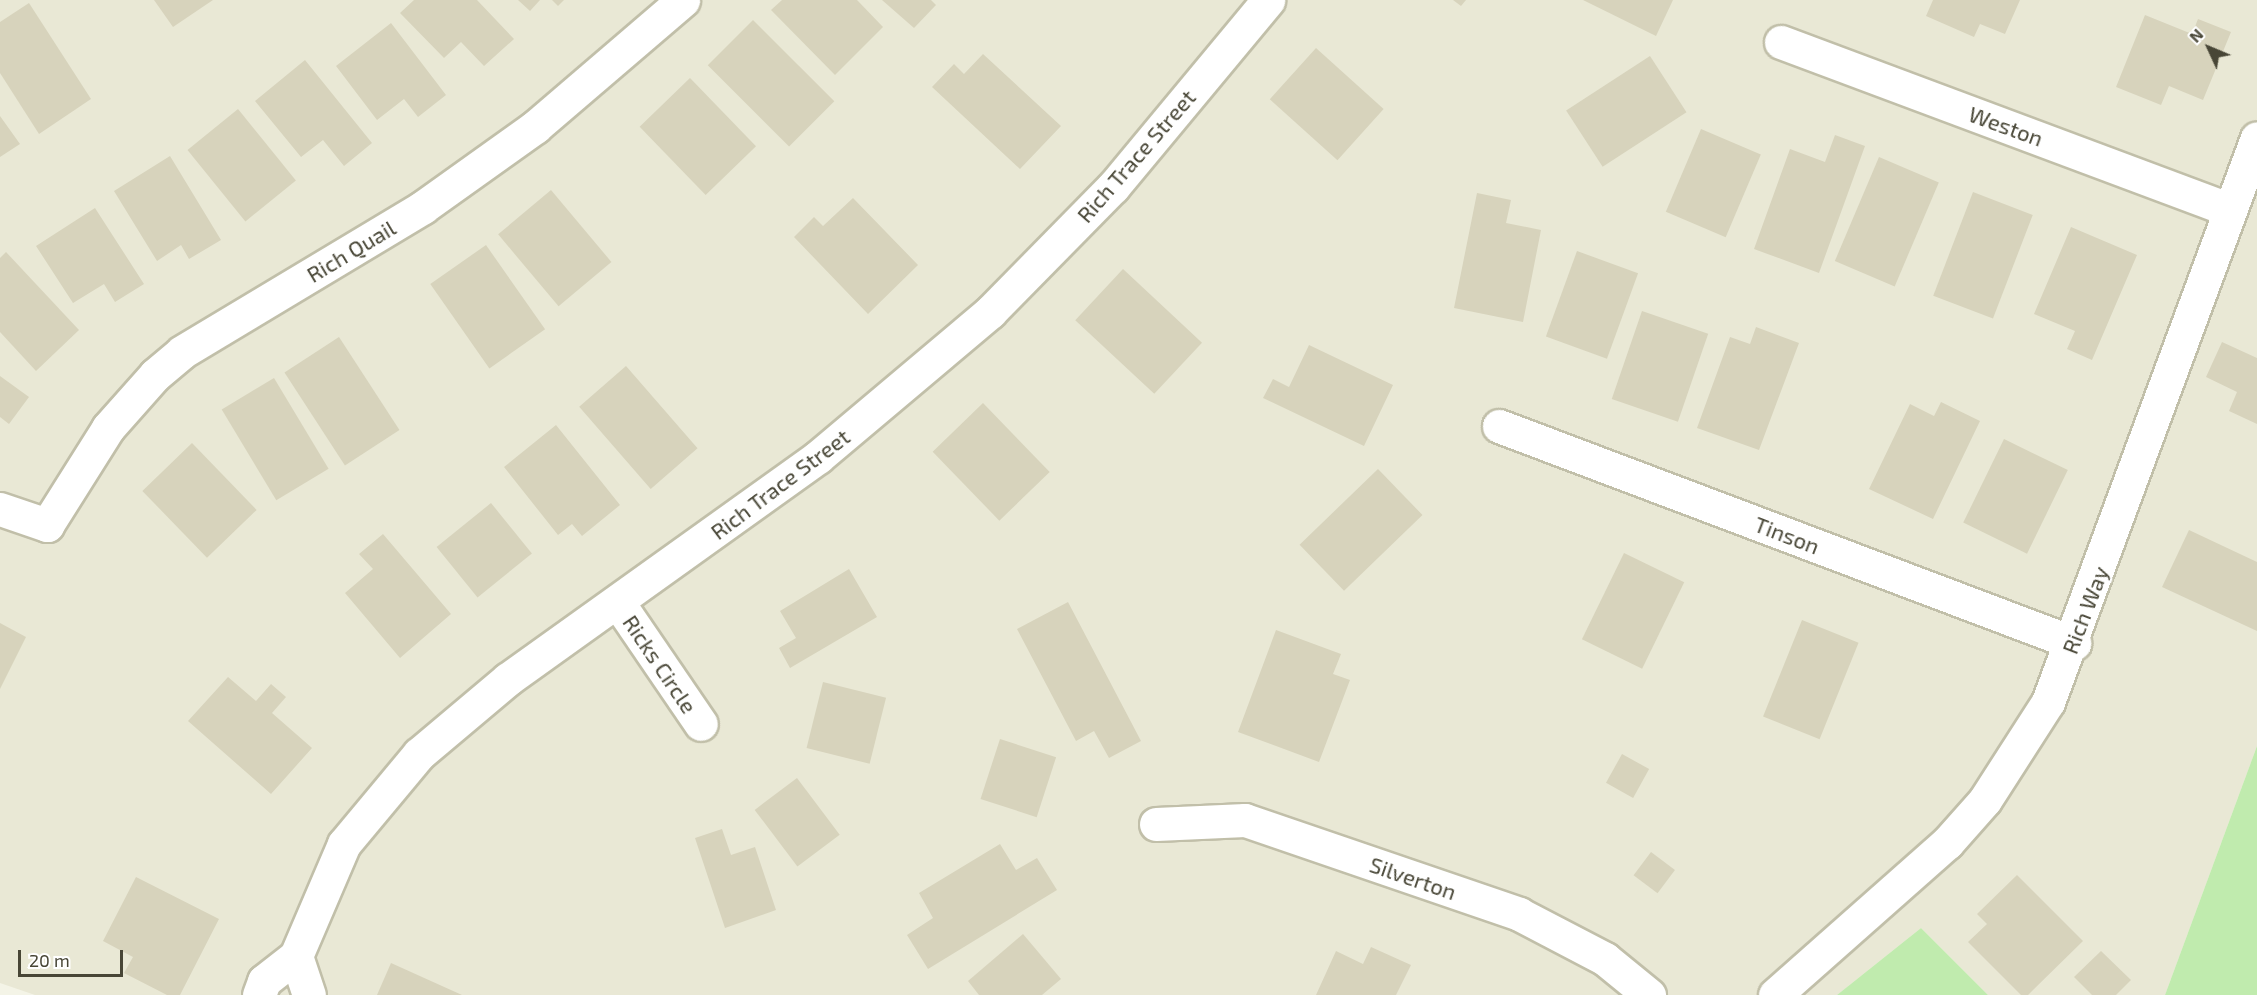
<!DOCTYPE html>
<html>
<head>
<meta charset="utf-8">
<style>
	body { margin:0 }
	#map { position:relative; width:2257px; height:995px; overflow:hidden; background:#f4f4e7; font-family:"Exo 2",sans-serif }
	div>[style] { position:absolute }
	.residential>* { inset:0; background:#e9e8d5 }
	.green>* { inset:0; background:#c0ebae }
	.building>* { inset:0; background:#d7d3bc; transform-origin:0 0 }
	.roads { filter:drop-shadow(2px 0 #c1bfa9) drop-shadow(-2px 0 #c1bfa9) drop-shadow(0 2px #c1bfa9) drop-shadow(0 -2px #c1bfa9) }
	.street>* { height:33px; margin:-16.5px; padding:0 16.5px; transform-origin:16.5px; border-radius:16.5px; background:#fff }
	span { translate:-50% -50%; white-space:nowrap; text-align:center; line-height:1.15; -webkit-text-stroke:4.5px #fff; paint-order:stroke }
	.street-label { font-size:22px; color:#484636 }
	.north { position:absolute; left:2179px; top:18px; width:60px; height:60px; -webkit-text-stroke:4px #fff; paint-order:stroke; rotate:314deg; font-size:16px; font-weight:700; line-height:24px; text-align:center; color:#484636 }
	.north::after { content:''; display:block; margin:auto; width:21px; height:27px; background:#484636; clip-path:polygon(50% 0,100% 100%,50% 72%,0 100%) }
	.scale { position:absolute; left:18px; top:950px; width:105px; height:27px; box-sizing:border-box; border:3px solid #484636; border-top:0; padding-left:8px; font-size:18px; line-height:21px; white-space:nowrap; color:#484636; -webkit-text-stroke:4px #fff; paint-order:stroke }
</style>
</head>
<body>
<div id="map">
	<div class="residential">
		<i style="clip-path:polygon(0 0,2257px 0,2257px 746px,2165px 995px,1988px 995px,1921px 928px,1837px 995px,35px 995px,0 983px)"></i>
	</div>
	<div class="green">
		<i style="clip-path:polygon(2257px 746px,2257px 995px,2165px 995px)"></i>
		<i style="clip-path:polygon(1921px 928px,1988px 995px,1837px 995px)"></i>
	</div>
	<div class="building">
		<i style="clip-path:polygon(154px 0,213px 0,173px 27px)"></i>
		<i style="clip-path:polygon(414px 0,477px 0,514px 39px,484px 66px,461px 42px,444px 58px,400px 13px)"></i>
		<i style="clip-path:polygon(518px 0,540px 0,530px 11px)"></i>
		<i style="clip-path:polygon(552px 0,564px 0,558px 6px)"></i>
		<i style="clip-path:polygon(782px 0,857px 0,883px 27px,835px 75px,771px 10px)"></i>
		<i style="clip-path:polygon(882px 0,931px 0,936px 5px,914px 28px)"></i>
		<i style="clip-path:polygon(1453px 0,1466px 0,1461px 6px)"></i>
		<i style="clip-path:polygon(1583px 0,1673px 0,1656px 36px)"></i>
		<i style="clip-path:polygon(1933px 0,2020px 0,2005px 34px,1980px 24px,1974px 37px,1926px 16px)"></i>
		<i style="clip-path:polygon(29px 3px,91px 99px,39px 134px,0 73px,0 22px)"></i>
		<i style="clip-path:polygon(2145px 15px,2192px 34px,2198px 19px,2231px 32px,2203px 100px,2169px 86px,2161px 105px,2116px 87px)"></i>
		<i style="left:753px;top:20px;width:115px;height:64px;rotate:45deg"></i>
		<i style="clip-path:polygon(391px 23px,446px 95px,418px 117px,404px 99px,377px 120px,336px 66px)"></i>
		<i style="left:1316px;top:48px;width:91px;height:69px;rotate:42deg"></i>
		<i style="clip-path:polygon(983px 54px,1061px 126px,1020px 169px,932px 87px,954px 64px,964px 74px)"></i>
		<i style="left:1650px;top:56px;width:67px;height:100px;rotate:57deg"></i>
		<i style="clip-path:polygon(305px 60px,372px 143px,344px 166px,323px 140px,301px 157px,255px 101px)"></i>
		<i style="left:690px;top:78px;width:95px;height:70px;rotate:46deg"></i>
		<i style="left:238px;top:109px;width:92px;height:65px;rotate:51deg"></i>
		<i style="clip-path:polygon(0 116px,20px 144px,0 157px)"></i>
		<i style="left:1701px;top:129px;width:65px;height:90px;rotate:23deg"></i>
		<i style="clip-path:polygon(1835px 135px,1865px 146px,1819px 273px,1754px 249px,1790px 149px,1825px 162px)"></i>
		<i style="clip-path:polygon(170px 156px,221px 240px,189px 259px,181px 245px,157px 261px,114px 191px)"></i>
		<i style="left:1879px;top:157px;width:65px;height:113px;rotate:23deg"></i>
		<i style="left:551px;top:190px;width:94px;height:69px;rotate:50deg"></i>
		<i style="left:1973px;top:192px;width:64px;height:111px;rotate:21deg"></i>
		<i style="clip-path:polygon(1477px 193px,1511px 200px,1506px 223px,1541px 230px,1523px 322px,1454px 308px)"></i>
		<i style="clip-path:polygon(853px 198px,918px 265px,868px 314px,794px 237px,814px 217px,823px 226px)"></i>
		<i style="clip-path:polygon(95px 208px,144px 284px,115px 302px,104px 284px,73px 303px,36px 246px)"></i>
		<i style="clip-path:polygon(2071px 227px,2137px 255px,2092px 360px,2067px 349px,2075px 331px,2034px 314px)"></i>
		<i style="left:486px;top:245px;width:103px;height:68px;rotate:55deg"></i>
		<i style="left:1577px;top:251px;width:65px;height:91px;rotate:20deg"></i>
		<i style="clip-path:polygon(6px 252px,79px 330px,36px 371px,0 332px,0 258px)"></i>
		<i style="left:1123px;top:269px;width:108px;height:70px;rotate:43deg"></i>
		<i style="left:1642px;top:311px;width:70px;height:93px;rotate:19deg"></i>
		<i style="clip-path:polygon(1756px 327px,1799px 343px,1759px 450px,1697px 428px,1730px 337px,1750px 344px)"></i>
		<i style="left:339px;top:337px;width:111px;height:65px;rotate:57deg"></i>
		<i style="clip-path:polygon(2222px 342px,2257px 358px,2257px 424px,2229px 411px,2237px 392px,2206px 377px)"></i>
		<i style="clip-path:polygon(1309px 345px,1393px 385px,1364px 446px,1263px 398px,1273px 379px,1289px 387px)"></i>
		<i style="left:626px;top:366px;width:109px;height:62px;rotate:49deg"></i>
		<i style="clip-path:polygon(0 376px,29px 397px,9px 424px,0 417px)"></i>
		<i style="left:274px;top:378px;width:106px;height:61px;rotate:59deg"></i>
		<i style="clip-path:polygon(1941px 402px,1980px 421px,1933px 519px,1869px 489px,1910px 404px,1934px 416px)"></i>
		<i style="left:983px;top:403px;width:96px;height:70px;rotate:46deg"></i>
		<i style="clip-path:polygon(556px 425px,620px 505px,582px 536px,572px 524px,558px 535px,504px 467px)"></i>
		<i style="left:2004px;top:439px;width:71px;height:93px;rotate:26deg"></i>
		<i style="left:192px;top:443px;width:93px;height:69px;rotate:46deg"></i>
		<i style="left:1378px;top:469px;width:64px;height:109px;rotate:46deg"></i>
		<i style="left:491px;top:503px;width:65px;height:70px;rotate:51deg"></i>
		<i style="clip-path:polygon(2189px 530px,2257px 562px,2257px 631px,2162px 587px)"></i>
		<i style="clip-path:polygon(383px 534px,451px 614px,400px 658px,345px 593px,373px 569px,359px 554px)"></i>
		<i style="left:1624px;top:553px;width:67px;height:96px;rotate:26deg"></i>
		<i style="clip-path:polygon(849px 569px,877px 617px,790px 668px,779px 648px,796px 638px,780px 611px)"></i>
		<i style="clip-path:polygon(1068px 602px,1141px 741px,1109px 758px,1094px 731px,1076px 741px,1017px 629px)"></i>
		<i style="left:1802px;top:620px;width:61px;height:104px;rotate:22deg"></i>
		<i style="clip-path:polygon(0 623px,26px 637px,0 689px)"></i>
		<i style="clip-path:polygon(1276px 630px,1341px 654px,1333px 674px,1350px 680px,1319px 762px,1238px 732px)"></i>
		<i style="clip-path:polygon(228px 677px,256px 701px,271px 684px,286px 697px,272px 713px,312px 748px,271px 794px,188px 721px)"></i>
		<i style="left:823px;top:682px;width:65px;height:68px;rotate:14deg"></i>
		<i style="left:1000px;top:739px;width:59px;height:63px;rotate:18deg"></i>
		<i style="left:1622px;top:754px;width:31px;height:33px;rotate:29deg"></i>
		<i style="left:797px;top:778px;width:71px;height:53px;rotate:53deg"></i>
		<i style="clip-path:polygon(722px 829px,731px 855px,755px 847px,776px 910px,725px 928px,695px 838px)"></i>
		<i style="clip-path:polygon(1000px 844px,1016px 870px,1037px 858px,1057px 890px,928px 969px,907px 935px,933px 918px,919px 893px)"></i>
		<i style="left:1651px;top:852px;width:30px;height:29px;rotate:37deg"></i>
		<i style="clip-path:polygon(2017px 875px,2083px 941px,2028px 995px,2021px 995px,1968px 942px,1987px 924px,1977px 914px)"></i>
		<i style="clip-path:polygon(136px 877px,219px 919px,180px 995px,167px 995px,124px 973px,133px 957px,103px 941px)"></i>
		<i style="clip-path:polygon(1023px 934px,1061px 979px,1042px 995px,979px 995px,968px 981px)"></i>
		<i style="clip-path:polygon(1371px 947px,1411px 965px,1396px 995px,1316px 995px,1336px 951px,1363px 964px)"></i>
		<i style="clip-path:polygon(2101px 951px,2131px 980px,2116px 995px,2092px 995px,2074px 977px)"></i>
		<i style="clip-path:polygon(391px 963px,462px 995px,377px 995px)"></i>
	</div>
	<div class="roads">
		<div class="street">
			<i style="left:1781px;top:42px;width:479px;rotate:20.5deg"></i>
			<i style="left:1499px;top:426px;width:615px;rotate:20.68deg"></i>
			<i style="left:0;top:509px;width:50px;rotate:18.8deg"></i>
			<i style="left:47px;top:525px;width:115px;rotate:-57.8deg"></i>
			<i style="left:108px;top:428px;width:71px;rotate:-48.4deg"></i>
			<i style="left:155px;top:375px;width:35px;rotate:-40deg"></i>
			<i style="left:182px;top:352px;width:281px;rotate:-31deg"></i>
			<i style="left:423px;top:207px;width:138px;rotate:-35.5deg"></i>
			<i style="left:535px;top:127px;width:195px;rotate:-40.6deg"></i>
			<i style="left:619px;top:604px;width:145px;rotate:55.7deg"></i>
			<i style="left:1156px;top:824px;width:89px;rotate:-2.6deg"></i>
			<i style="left:1245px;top:820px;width:290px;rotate:18.9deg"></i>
			<i style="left:1519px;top:914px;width:97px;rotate:27.6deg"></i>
			<i style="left:1605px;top:959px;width:57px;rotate:39.3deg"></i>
			<i style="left:296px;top:956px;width:41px;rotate:71.6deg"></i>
			<i style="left:259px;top:995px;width:15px;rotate:-70deg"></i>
			<i style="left:264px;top:981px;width:41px;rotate:-38deg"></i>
			<i style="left:296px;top:956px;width:122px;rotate:-66.8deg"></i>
			<i style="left:344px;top:844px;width:117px;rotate:-50.2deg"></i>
			<i style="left:419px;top:754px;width:116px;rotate:-40.1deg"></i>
			<i style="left:508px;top:679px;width:381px;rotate:-35.6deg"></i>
			<i style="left:818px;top:457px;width:225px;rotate:-40.1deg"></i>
			<i style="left:990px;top:312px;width:175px;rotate:-45.5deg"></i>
			<i style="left:1113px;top:187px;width:243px;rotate:-50.3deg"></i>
			<i style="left:1775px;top:995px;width:230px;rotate:-41.5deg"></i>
			<i style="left:1947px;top:843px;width:57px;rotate:-48.5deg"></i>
			<i style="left:1985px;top:800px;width:117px;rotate:-57.3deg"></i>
			<i style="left:2048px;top:702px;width:601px;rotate:-69.67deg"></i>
		</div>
	</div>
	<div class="street-label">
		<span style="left:2006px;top:126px;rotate:20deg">Weston</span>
		<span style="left:1136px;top:156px;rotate:-49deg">Rich Trace Street</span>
		<span style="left:351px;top:251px;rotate:-31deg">Rich Quail</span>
		<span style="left:780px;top:484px;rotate:-37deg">Rich Trace Street</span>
		<span style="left:1787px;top:535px;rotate:21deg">Tinson</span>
		<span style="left:2085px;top:610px;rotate:-69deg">Rich Way</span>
		<span style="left:660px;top:664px;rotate:56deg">Ricks Circle</span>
		<span style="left:1413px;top:878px;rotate:19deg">Silverton</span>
	</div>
	<div class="north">N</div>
	<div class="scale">20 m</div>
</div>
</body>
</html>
